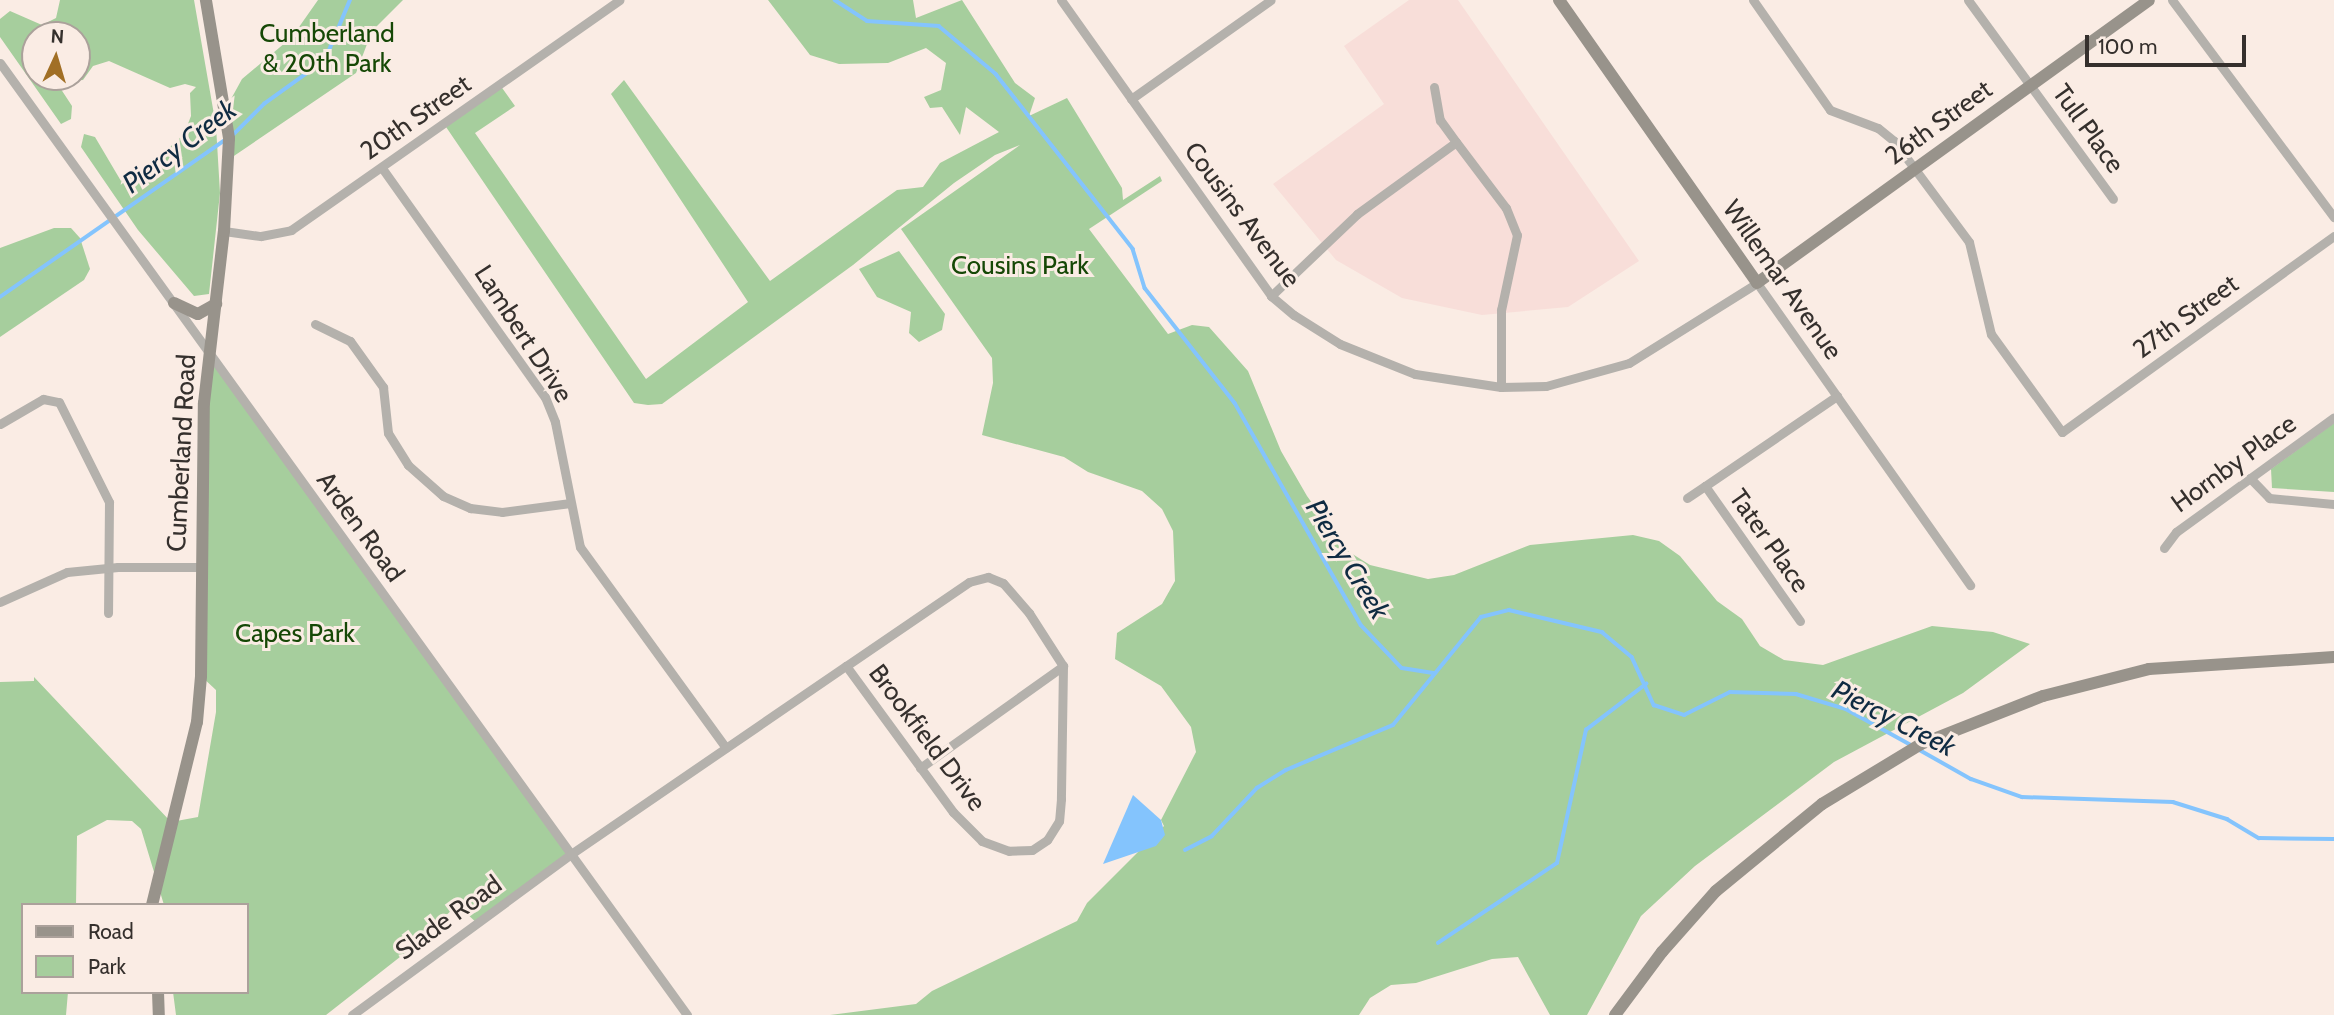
<!DOCTYPE html>
<html>
<head>
<meta charset="utf-8">
<style>
	body { margin:0 }
	#map { position:relative; width:2334px; height:1015px; overflow:hidden; background:#faece4; font-family:Cabin,sans-serif }
	div>[style] { position:absolute }
	.commercial>* { inset:0; background:#f8ded9 }
	.green>* { inset:0; background:#a6ce9d }
	.water>* { inset:0; background:#84c4fd }
	.stream>* { height:3.5px; margin:-1.75px; padding:0 1.75px; transform-origin:1.75px; border-radius:1.75px; background:#84c4fd }
	.street>* { height:9px; margin:-4.5px; padding:0 4.5px; transform-origin:4.5px; border-radius:4.5px; background:#b4b1ac }
	.secondary>* { height:12px; margin:-6px; padding:0 6px; transform-origin:6px; border-radius:6px; background:#98938b }
	span { translate:-50% -50%; white-space:nowrap; text-align:center; line-height:1.15; -webkit-text-stroke:6px #faece4; paint-order:stroke }
	.park-label { font-size:26px; color:#164806 }
	.street-label { font-size:26px; color:#35302d }
	.water-label { font-size:28px; color:#0f2b42; font-style:italic }
	.legend { position:absolute; left:21px; top:903px; width:228px; height:91px; box-sizing:border-box; background:#faece4; border:2px solid #aba19b; margin:0; padding:9px 12px; list-style:none; font-size:21px; color:#35302d }
	.legend li { display:flex; align-items:center; gap:14px; height:35px }
	.legend b { width:35px; border:2px solid #aba19b }
	.north { position:absolute; left:21px; top:21px; width:70px; height:70px; box-sizing:border-box; background:#faece4; border:2px solid #aba19b; border-radius:50%; rotate:4deg; font-size:19px; font-weight:700; line-height:28px; text-align:center; color:#35302d }
	.north::after { content:''; display:block; margin:auto; width:24px; height:32px; background:#a16f25; clip-path:polygon(50% 0,100% 100%,50% 72%,0 100%) }
	.scale { position:absolute; left:2085px; top:35px; width:161px; height:32px; box-sizing:border-box; border:4px solid #35302d; border-top:0; padding-left:9px; font-size:21px; line-height:24px; white-space:nowrap; color:#35302d; -webkit-text-stroke:5px #faece4; paint-order:stroke }
</style>
</head>
<body>
<div id="map">
	<div class="commercial">
		<i style="clip-path:polygon(1409px 0,1458px 0,1639px 261px,1568px 307px,1482px 315px,1402px 298px,1336px 260px,1273px 184px,1384px 104px,1344px 46px)"></i>
	</div>
	<div class="green">
		<i style="clip-path:polygon(60px 0,194px 0,216px 126px,220px 193px,209px 294px,194px 296px,138px 230px,81px 147px,84px 134px,95px 137px,121px 181px,159px 157px,184px 134px,191px 116px,190px 93px,196px 87px,185px 84px,170px 88px,109px 61px,93px 66px,83px 80px,69px 81px,67px 77px,77px 77px,77px 35px,35px 35px,35px 77px,53px 77px,72px 106px,71px 119px,61px 124px,0 37px,0 19px,10px 11px,42px 25px,56px 18px)"></i>
		<i style="clip-path:polygon(318px 0,403px 0,372px 31px,356px 73px,228px 160px,225px 110px,242px 79px,292px 37px)"></i>
		<i style="clip-path:polygon(768px 0,913px 0,916px 18px,962px 0,1015px 83px,1035px 98px,1029px 116px,1067px 98px,1122px 188px,1123px 200px,1160px 176px,1162px 181px,1089px 229px,1168px 334px,1192px 325px,1209px 327px,1248px 371px,1281px 451px,1307px 496px,1346px 550px,1370px 565px,1428px 579px,1454px 575px,1530px 545px,1633px 535px,1659px 541px,1680px 556px,1717px 601px,1742px 619px,1760px 646px,1784px 660px,1823px 665px,1932px 626px,1993px 632px,2030px 644px,1963px 693px,1834px 762px,1695px 866px,1641px 916px,1587px 1015px,1550px 1015px,1518px 957px,1492px 959px,1416px 983px,1391px 985px,1370px 998px,1359px 1015px,830px 1015px,916px 1004px,932px 991px,1077px 921px,1087px 903px,1164px 826px,1161px 820px,1196px 752px,1191px 727px,1161px 686px,1115px 659px,1117px 633px,1162px 604px,1175px 581px,1173px 531px,1162px 509px,1142px 491px,1088px 472px,1064px 457px,982px 435px,993px 383px,992px 358px,901px 229px,1020px 145px,995px 155px,954px 183px,853px 265px,662px 404px,648px 405px,634px 403px,444px 124px,500px 85px,515px 106px,475px 133px,646px 379px,748px 302px,611px 94px,624px 80px,770px 281px,897px 190px,923px 187px,940px 163px,999px 132px,966px 107px,960px 135px,942px 107px,930px 108px,924px 97px,941px 90px,946px 63px,926px 48px,888px 63px,839px 64px,810px 55px)"></i>
		<i style="clip-path:polygon(54px 228px,71px 228px,80px 238px,90px 269px,84px 280px,0 337px,0 248px)"></i>
		<i style="clip-path:polygon(899px 251px,945px 314px,942px 330px,919px 342px,909px 333px,911px 312px,877px 297px,859px 269px)"></i>
		<i style="clip-path:polygon(209px 352px,571px 854px,477px 923px,457px 905px,414px 946px,326px 1015px,176px 1015px,173px 992px,247px 992px,247px 905px,164px 905px,141px 829px,132px 821px,107px 820px,77px 836px,76px 905px,23px 905px,23px 992px,68px 992px,66px 1015px,0 1015px,0 682px,34px 681px,34px 677px,171px 822px,198px 817px,216px 712px,216px 690px,201px 676px)"></i>
		<i style="clip-path:polygon(2334px 423px,2334px 492px,2272px 488px,2271px 469px)"></i>
	</div>
	<div class="water">
		<i style="clip-path:polygon(1133px 795px,1161px 820px,1165px 835px,1156px 846px,1103px 864px)"></i>
	</div>
	<div class="stream">
		<i style="left:835px;top:0;width:38px;rotate:33deg"></i>
		<i style="left:867px;top:21px;width:72px;rotate:4deg"></i>
		<i style="left:939px;top:26px;width:75px;rotate:40.1deg"></i>
		<i style="left:996px;top:74px;width:222px;rotate:51.9deg"></i>
		<i style="left:1133px;top:249px;width:41px;rotate:72.9deg"></i>
		<i style="left:1145px;top:288px;width:146px;rotate:52deg"></i>
		<i style="left:1235px;top:403px;width:255px;rotate:60.4deg"></i>
		<i style="left:1361px;top:625px;width:59px;rotate:46.4deg"></i>
		<i style="left:1402px;top:668px;width:33px;rotate:9deg"></i>
		<i style="left:231px;top:137px;width:47px;rotate:-45deg"></i>
		<i style="left:264px;top:104px;width:75px;rotate:-35.8deg"></i>
		<i style="left:325px;top:60px;width:65px;rotate:-67.4deg"></i>
		<i style="left:0;top:297px;width:274px;rotate:-34.9deg"></i>
		<i style="left:1918px;top:749px;width:61px;rotate:29.5deg"></i>
		<i style="left:1971px;top:779px;width:54px;rotate:19.4deg"></i>
		<i style="left:2022px;top:797px;width:151px;rotate:1.9deg"></i>
		<i style="left:2173px;top:802px;width:57px;rotate:17.5deg"></i>
		<i style="left:2227px;top:819px;width:37px;rotate:31deg"></i>
		<i style="left:2259px;top:838px;width:75px;rotate:0.8deg"></i>
		<i style="left:1185px;top:850px;width:30px;rotate:-27deg"></i>
		<i style="left:1212px;top:836px;width:66px;rotate:-46.8deg"></i>
		<i style="left:1257px;top:788px;width:34px;rotate:-32deg"></i>
		<i style="left:1286px;top:770px;width:116px;rotate:-22.8deg"></i>
		<i style="left:1393px;top:725px;width:139px;rotate:-50.8deg"></i>
		<i style="left:1481px;top:617px;width:29px;rotate:-14deg"></i>
		<i style="left:1509px;top:610px;width:96px;rotate:13.3deg"></i>
		<i style="left:1602px;top:632px;width:39px;rotate:40deg"></i>
		<i style="left:1632px;top:657px;width:53px;rotate:65.4deg"></i>
		<i style="left:1654px;top:705px;width:32px;rotate:18deg"></i>
		<i style="left:1684px;top:715px;width:51px;rotate:-26.6deg"></i>
		<i style="left:1730px;top:692px;width:66px;rotate:1.7deg"></i>
		<i style="left:1796px;top:694px;width:52px;rotate:16.7deg"></i>
		<i style="left:1846px;top:709px;width:74px;rotate:29deg"></i>
		<i style="left:1438px;top:943px;width:143px;rotate:-33.9deg"></i>
		<i style="left:1557px;top:863px;width:136px;rotate:-77.7deg"></i>
		<i style="left:1586px;top:730px;width:76px;rotate:-37.5deg"></i>
	</div>
	<div class="street">
		<i style="left:1061px;top:0;width:363px;rotate:54.6deg"></i>
		<i style="left:1271px;top:296px;width:30px;rotate:40deg"></i>
		<i style="left:1294px;top:315px;width:54px;rotate:32.2deg"></i>
		<i style="left:1340px;top:344px;width:81px;rotate:21.8deg"></i>
		<i style="left:1415px;top:374px;width:87px;rotate:8.6deg"></i>
		<i style="left:1501px;top:387px;width:45px;rotate:-1.3deg"></i>
		<i style="left:1546px;top:386px;width:86px;rotate:-15.5deg"></i>
		<i style="left:1629px;top:363px;width:151px;rotate:-32deg"></i>
		<i style="left:1757px;top:283px;width:370px;rotate:54.8deg"></i>
		<i style="left:1753px;top:0;width:134px;rotate:55deg"></i>
		<i style="left:1830px;top:110px;width:51px;rotate:20.6deg"></i>
		<i style="left:1878px;top:128px;width:21px;rotate:39deg"></i>
		<i style="left:1894px;top:141px;width:126px;rotate:53.4deg"></i>
		<i style="left:1969px;top:242px;width:95px;rotate:76.6deg"></i>
		<i style="left:1991px;top:334px;width:121px;rotate:54.1deg"></i>
		<i style="left:2062px;top:432px;width:335px;rotate:-35.8deg"></i>
		<i style="left:1968px;top:0;width:246px;rotate:53.9deg"></i>
		<i style="left:2172px;top:0;width:271px;rotate:53.3deg"></i>
		<i style="left:0;top:63px;width:1174px;rotate:54.18deg"></i>
		<i style="left:1434px;top:87px;width:34px;rotate:80deg"></i>
		<i style="left:1440px;top:120px;width:27px;rotate:54deg"></i>
		<i style="left:1131px;top:99px;width:171px;rotate:-35.3deg"></i>
		<i style="left:382px;top:168px;width:281px;rotate:54.6deg"></i>
		<i style="left:545px;top:397px;width:27px;rotate:68deg"></i>
		<i style="left:555px;top:422px;width:127px;rotate:78.7deg"></i>
		<i style="left:580px;top:547px;width:248px;rotate:54deg"></i>
		<i style="left:224px;top:231px;width:37px;rotate:8deg"></i>
		<i style="left:261px;top:236px;width:31px;rotate:-11deg"></i>
		<i style="left:291px;top:230px;width:401px;rotate:-35deg"></i>
		<i style="left:1271px;top:296px;width:119px;rotate:-43.6deg"></i>
		<i style="left:1357px;top:214px;width:122px;rotate:-36deg"></i>
		<i style="left:1456px;top:142px;width:83px;rotate:52.9deg"></i>
		<i style="left:1506px;top:208px;width:29px;rotate:68deg"></i>
		<i style="left:1517px;top:235px;width:77px;rotate:102deg"></i>
		<i style="left:1501px;top:310px;width:77px;rotate:90deg"></i>
		<i style="left:315px;top:324px;width:39px;rotate:26deg"></i>
		<i style="left:350px;top:341px;width:57px;rotate:54.3deg"></i>
		<i style="left:383px;top:387px;width:46px;rotate:83.8deg"></i>
		<i style="left:388px;top:433px;width:38px;rotate:58deg"></i>
		<i style="left:408px;top:465px;width:47px;rotate:41.5deg"></i>
		<i style="left:443px;top:496px;width:30px;rotate:24deg"></i>
		<i style="left:470px;top:508px;width:32px;rotate:7deg"></i>
		<i style="left:502px;top:512px;width:69px;rotate:-7.5deg"></i>
		<i style="left:0;top:424px;width:50px;rotate:-30.2deg"></i>
		<i style="left:43px;top:399px;width:16px;rotate:11deg"></i>
		<i style="left:59px;top:402px;width:112px;rotate:63.4deg"></i>
		<i style="left:109px;top:502px;width:111px;rotate:90.5deg"></i>
		<i style="left:2250px;top:478px;width:28px;rotate:46deg"></i>
		<i style="left:2269px;top:498px;width:65px;rotate:5.3deg"></i>
		<i style="left:1687px;top:498px;width:22px;rotate:-34deg"></i>
		<i style="left:2164px;top:548px;width:20px;rotate:-53deg"></i>
		<i style="left:2176px;top:532px;width:195px;rotate:-36deg"></i>
		<i style="left:0;top:602px;width:73px;rotate:-24.1deg"></i>
		<i style="left:67px;top:572px;width:51px;rotate:-5.6deg"></i>
		<i style="left:118px;top:567px;width:81px"></i>
		<i style="left:1800px;top:621px;width:165px;rotate:-125.1deg"></i>
		<i style="left:1705px;top:486px;width:160px;rotate:-34.3deg"></i>
		<i style="left:920px;top:768px;width:176px;rotate:-35.5deg"></i>
		<i style="left:352px;top:1015px;width:272px;rotate:-36.3deg"></i>
		<i style="left:571px;top:854px;width:333px;rotate:-34.4deg"></i>
		<i style="left:846px;top:666px;width:149px;rotate:-34.3deg"></i>
		<i style="left:969px;top:582px;width:20px;rotate:-15deg"></i>
		<i style="left:988px;top:577px;width:16px;rotate:22deg"></i>
		<i style="left:1003px;top:583px;width:40px;rotate:49deg"></i>
		<i style="left:1029px;top:613px;width:63px;rotate:57.3deg"></i>
		<i style="left:1063px;top:666px;width:133px;rotate:90.9deg"></i>
		<i style="left:1061px;top:799px;width:22px;rotate:95deg"></i>
		<i style="left:1059px;top:821px;width:22px;rotate:122deg"></i>
		<i style="left:1047px;top:840px;width:18px;rotate:146deg"></i>
		<i style="left:1032px;top:850px;width:23px;rotate:178deg"></i>
		<i style="left:1009px;top:851px;width:29px;rotate:-160deg"></i>
		<i style="left:982px;top:841px;width:41px;rotate:-135deg"></i>
		<i style="left:953px;top:812px;width:181px;rotate:-126.2deg"></i>
	</div>
	<div class="secondary">
		<i style="left:1559px;top:0;width:345px;rotate:55deg"></i>
		<i style="left:1757px;top:283px;width:483px;rotate:-35.8deg"></i>
		<i style="left:174px;top:303px;width:26px;rotate:25deg"></i>
		<i style="left:198px;top:314px;width:21px;rotate:-29deg"></i>
		<i style="left:152px;top:905px;width:188px;rotate:-76.2deg"></i>
		<i style="left:197px;top:722px;width:46px;rotate:-85deg"></i>
		<i style="left:201px;top:676px;width:273px;rotate:-89.4deg"></i>
		<i style="left:204px;top:403px;width:173px;rotate:-83.4deg"></i>
		<i style="left:224px;top:231px;width:93px;rotate:-86.9deg"></i>
		<i style="left:229px;top:138px;width:140px;rotate:-99.5deg"></i>
		<i style="left:158px;top:992px;width:23px;rotate:88deg"></i>
		<i style="left:1615px;top:1015px;width:79px;rotate:-53.3deg"></i>
		<i style="left:1662px;top:952px;width:81px;rotate:-48.5deg"></i>
		<i style="left:1716px;top:891px;width:137px;rotate:-39.4deg"></i>
		<i style="left:1822px;top:804px;width:116px;rotate:-31.2deg"></i>
		<i style="left:1921px;top:744px;width:131px;rotate:-21.5deg"></i>
		<i style="left:2043px;top:696px;width:109px;rotate:-14.3deg"></i>
		<i style="left:2149px;top:669px;width:185px;rotate:-3.7deg"></i>
	</div>
	<div class="park-label">
		<span style="left:327px;top:49px">Cumberland<br>&amp; 20th Park</span>
		<span style="left:1020px;top:266px">Cousins Park</span>
		<span style="left:295px;top:634px">Capes Park</span>
	</div>
	<div class="street-label">
		<span style="left:416px;top:118px;rotate:-35deg">20th Street</span>
		<span style="left:1939px;top:123px;rotate:-36deg">26th Street</span>
		<span style="left:2088px;top:129px;rotate:54deg">Tull Place</span>
		<span style="left:1242px;top:215px;rotate:53deg">Cousins Avenue</span>
		<span style="left:1782px;top:280px;rotate:55deg">Willemar Avenue</span>
		<span style="left:2186px;top:317px;rotate:-36deg">27th Street</span>
		<span style="left:523px;top:334px;rotate:57deg">Lambert Drive</span>
		<span style="left:182px;top:453px;rotate:-87deg">Cumberland Road</span>
		<span style="left:2234px;top:464px;rotate:-36deg">Hornby Place</span>
		<span style="left:360px;top:527px;rotate:54deg">Arden Road</span>
		<span style="left:1769px;top:541px;rotate:55deg">Tater Place</span>
		<span style="left:927px;top:738px;rotate:53deg">Brookfield Drive</span>
		<span style="left:449px;top:918px;rotate:-36deg">Slade Road</span>
	</div>
	<div class="water-label">
		<span style="left:179px;top:146px;rotate:-37deg">Piercy Creek</span>
		<span style="left:1348px;top:559px;rotate:59deg">Piercy Creek</span>
		<span style="left:1894px;top:718px;rotate:27deg">Piercy Creek</span>
	</div>
	<ul class="legend">
	<li><b style="height:9px;background:#98938b"></b>Road</li>
	<li><b style="height:19px;background:#a6ce9d"></b>Park</li>
	</ul>
	<div class="north">N</div>
	<div class="scale">100 m</div>
</div>
</body>
</html>
